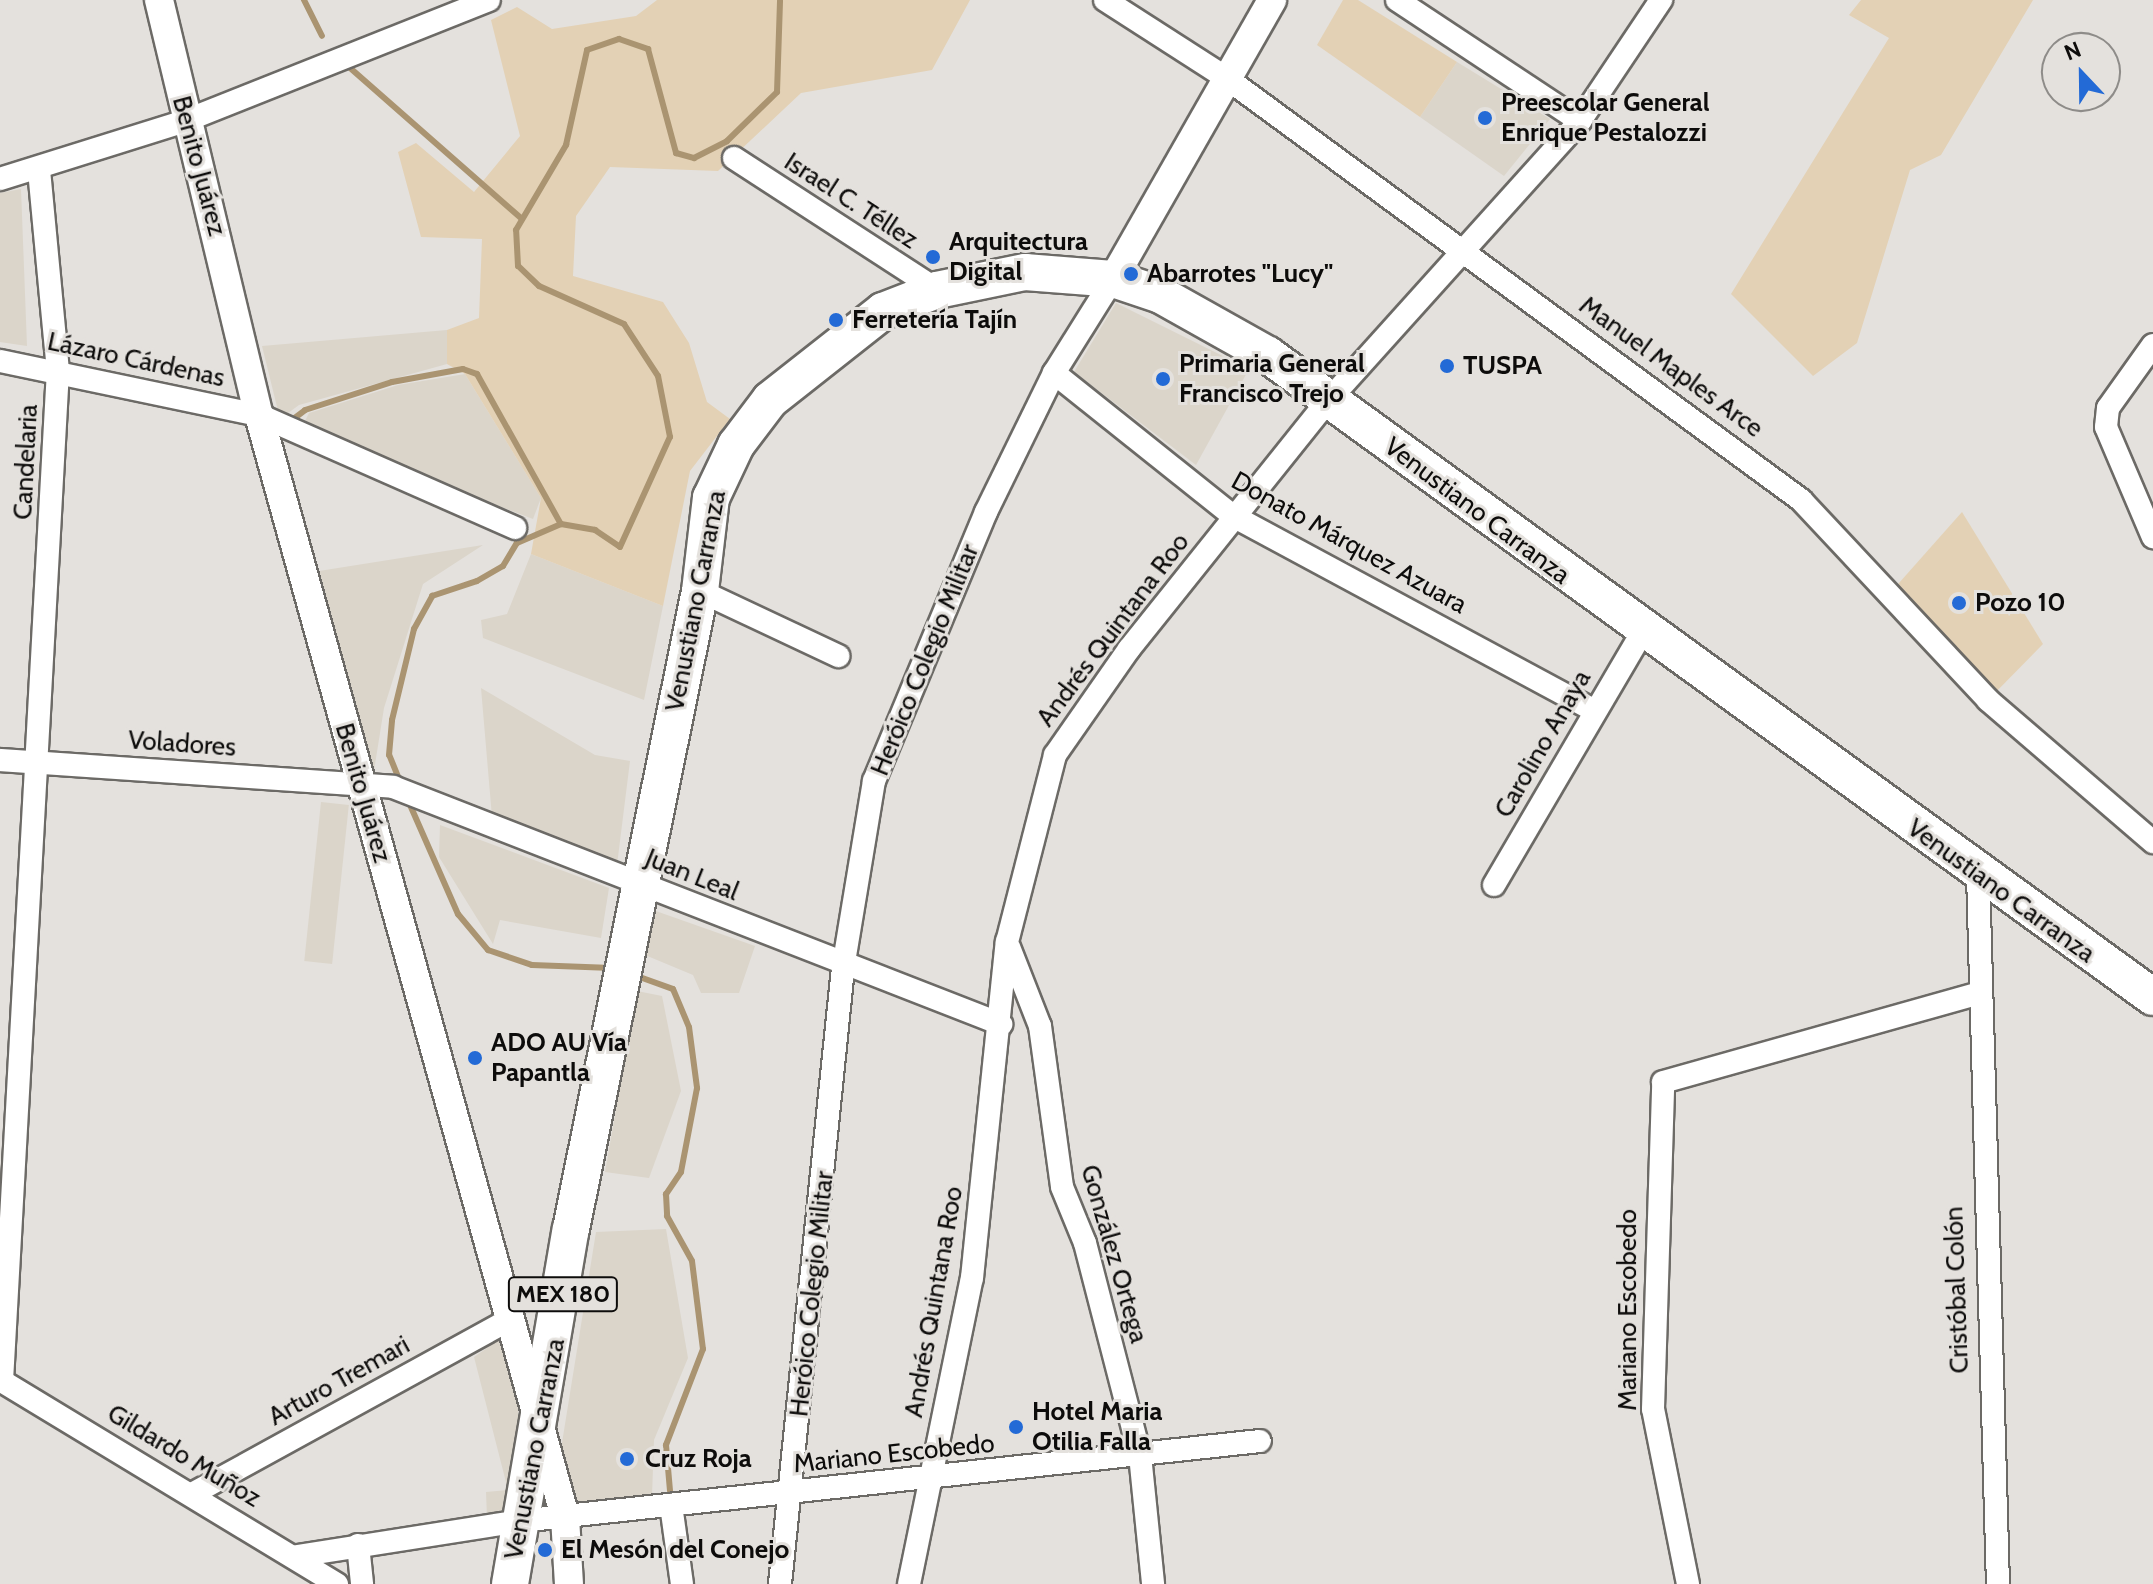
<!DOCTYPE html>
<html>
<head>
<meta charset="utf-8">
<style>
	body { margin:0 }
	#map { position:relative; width:2153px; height:1584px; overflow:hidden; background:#e4e1dd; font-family:Cabin,sans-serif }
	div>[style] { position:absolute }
	.built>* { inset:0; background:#dbd5ca; transform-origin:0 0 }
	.green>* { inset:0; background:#e3d1b5 }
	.stream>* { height:6px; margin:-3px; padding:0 3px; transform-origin:3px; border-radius:3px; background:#aa9471 }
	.roads { filter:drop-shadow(2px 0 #6c6a66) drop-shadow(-2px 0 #6c6a66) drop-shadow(0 2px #6c6a66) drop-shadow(0 -2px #6c6a66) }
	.minor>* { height:22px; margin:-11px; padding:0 11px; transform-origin:11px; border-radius:11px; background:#fff }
	.tertiary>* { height:28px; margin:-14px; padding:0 14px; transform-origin:14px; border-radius:14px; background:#fff }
	.primary>* { height:36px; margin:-18px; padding:0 18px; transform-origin:18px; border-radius:18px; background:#fff }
	.dots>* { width:22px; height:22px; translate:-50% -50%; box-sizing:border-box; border:4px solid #e4e1dd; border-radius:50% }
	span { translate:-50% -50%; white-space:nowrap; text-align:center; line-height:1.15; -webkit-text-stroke:6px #e4e1dd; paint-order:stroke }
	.shield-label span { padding:2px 6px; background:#e4e1dd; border:2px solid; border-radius:6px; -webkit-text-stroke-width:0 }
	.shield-label { font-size:24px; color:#0d0c0b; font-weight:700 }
	.poi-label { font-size:26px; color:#0d0c0b; font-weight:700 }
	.left { translate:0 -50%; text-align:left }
	.street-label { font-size:26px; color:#0d0c0b }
	.north { position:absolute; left:2041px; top:32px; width:80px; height:80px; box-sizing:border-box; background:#e4e1dd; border:2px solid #8e8c89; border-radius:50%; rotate:338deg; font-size:22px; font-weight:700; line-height:32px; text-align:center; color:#0d0c0b }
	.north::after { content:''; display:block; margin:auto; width:28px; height:36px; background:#236ad6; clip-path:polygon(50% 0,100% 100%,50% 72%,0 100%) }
</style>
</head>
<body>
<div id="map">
	<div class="built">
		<i style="clip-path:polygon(1457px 62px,1550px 119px,1504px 176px,1420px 117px)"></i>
		<i style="clip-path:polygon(21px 189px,27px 346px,0 342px,0 193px)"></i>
		<i style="clip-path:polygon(1116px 303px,1249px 369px,1196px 465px,1074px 372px)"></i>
		<i style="clip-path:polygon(447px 330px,447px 364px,299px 405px,280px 419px,262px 346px)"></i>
		<i style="clip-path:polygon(465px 374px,541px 498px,533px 519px,300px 431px,309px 413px,398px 385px)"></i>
		<i style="clip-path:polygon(483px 545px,423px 584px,384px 708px,373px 777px,319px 571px)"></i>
		<i style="clip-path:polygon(531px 554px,663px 606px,644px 700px,483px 638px,481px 620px,507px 614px)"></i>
		<i style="clip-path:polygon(481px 688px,595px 755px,630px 761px,617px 865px,492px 817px)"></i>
		<i style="left:321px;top:802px;width:28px;height:160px;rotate:6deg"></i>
		<i style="clip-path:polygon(440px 825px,609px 888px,601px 938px,500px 920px,493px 944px,439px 857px)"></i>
		<i style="clip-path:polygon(653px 910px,755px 946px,739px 993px,701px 993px,693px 975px,645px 955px)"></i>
		<i style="clip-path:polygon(637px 991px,662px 996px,681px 1091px,649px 1178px,605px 1172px)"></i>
		<i style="clip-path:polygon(666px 1229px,688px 1358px,654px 1440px,652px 1496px,577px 1503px,567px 1494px,561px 1449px,596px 1232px)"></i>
		<i style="clip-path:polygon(500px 1339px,518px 1395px,518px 1437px,508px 1513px,487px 1518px,486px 1492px,508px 1490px,474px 1357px)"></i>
	</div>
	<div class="green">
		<i style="clip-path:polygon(657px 0,970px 0,932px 70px,801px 93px,718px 171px,610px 167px,576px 216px,573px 276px,663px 302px,689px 343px,707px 402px,730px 419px,690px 471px,663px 606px,531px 554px,541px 498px,465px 374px,447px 364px,447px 330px,479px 318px,482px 239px,421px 237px,398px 152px,416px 143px,474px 192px,520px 136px,491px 20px,517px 7px,552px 29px,636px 16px)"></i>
		<i style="clip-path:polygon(1343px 0,1358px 0,1457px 62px,1420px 117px,1317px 45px)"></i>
		<i style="clip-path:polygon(1861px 0,2033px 0,1941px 155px,1910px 170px,1857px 343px,1813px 376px,1731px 294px,1889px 38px,1849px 15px)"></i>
		<i style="clip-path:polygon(1962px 512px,2043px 644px,1989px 699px,1891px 592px)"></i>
	</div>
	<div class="stream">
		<i style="left:304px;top:0;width:40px;rotate:63.4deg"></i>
		<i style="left:349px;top:67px;width:230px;rotate:41.3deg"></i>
		<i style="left:288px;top:423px;width:21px;rotate:-37deg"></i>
		<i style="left:305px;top:410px;width:91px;rotate:-17.8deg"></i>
		<i style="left:392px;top:382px;width:72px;rotate:-10.4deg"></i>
		<i style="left:463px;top:369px;width:15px;rotate:20deg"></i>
		<i style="left:477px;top:374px;width:172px;rotate:60.8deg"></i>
		<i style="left:401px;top:784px;width:31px;rotate:-112deg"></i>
		<i style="left:389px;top:755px;width:35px;rotate:-85deg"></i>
		<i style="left:392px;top:720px;width:94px;rotate:-76.4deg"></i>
		<i style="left:414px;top:629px;width:38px;rotate:-61deg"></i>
		<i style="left:432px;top:596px;width:47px;rotate:-18.4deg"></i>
		<i style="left:477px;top:581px;width:30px;rotate:-30deg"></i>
		<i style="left:503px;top:566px;width:27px;rotate:-59deg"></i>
		<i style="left:517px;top:543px;width:48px;rotate:-23.4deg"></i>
		<i style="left:561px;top:524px;width:35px;rotate:10deg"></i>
		<i style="left:595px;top:530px;width:30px;rotate:34deg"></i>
		<i style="left:620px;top:547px;width:121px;rotate:-65.6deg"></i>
		<i style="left:670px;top:437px;width:62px;rotate:-101.1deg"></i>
		<i style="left:658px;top:376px;width:62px;rotate:-123.2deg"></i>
		<i style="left:624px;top:324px;width:93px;rotate:-155.9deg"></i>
		<i style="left:539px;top:286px;width:29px;rotate:-136deg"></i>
		<i style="left:518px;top:266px;width:36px;rotate:-93deg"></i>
		<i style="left:516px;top:230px;width:99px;rotate:-59.5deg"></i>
		<i style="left:566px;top:145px;width:97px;rotate:-77.5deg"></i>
		<i style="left:587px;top:50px;width:34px;rotate:-19deg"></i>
		<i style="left:619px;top:39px;width:31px;rotate:19deg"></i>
		<i style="left:648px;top:49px;width:108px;rotate:74.9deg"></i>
		<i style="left:676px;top:153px;width:19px;rotate:16deg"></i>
		<i style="left:694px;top:158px;width:37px;rotate:-27deg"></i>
		<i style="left:727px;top:141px;width:70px;rotate:-44.4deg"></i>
		<i style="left:777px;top:92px;width:92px;rotate:-88.1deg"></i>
		<i style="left:407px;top:798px;width:127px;rotate:66.3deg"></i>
		<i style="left:458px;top:914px;width:47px;rotate:50.2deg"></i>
		<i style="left:488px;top:950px;width:46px;rotate:18.8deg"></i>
		<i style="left:532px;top:965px;width:80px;rotate:2.1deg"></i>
		<i style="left:634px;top:975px;width:41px;rotate:19.7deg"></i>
		<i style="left:673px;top:989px;width:41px;rotate:67.2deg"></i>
		<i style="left:689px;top:1027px;width:62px;rotate:82.5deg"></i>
		<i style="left:697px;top:1088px;width:86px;rotate:100.8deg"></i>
		<i style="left:681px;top:1172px;width:27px;rotate:124deg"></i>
		<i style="left:666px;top:1194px;width:22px;rotate:87deg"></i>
		<i style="left:667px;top:1216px;width:51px;rotate:60.9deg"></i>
		<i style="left:692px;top:1261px;width:89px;rotate:82.9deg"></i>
		<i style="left:703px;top:1349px;width:103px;rotate:111.1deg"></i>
		<i style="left:666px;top:1445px;width:46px;rotate:85deg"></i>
	</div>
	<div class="roads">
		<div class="minor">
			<i style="left:1105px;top:0;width:143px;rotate:32.7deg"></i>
			<i style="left:1225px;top:77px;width:715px;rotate:36.29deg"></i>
			<i style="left:1801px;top:500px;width:274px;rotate:46.9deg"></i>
			<i style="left:1988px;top:700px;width:218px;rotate:40.7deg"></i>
			<i style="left:1397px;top:0;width:219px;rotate:33.5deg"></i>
			<i style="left:734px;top:158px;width:242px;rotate:33deg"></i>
			<i style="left:0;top:179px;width:194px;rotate:-17.4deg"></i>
			<i style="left:185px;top:121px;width:327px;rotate:-21.7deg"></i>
			<i style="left:2153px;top:345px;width:77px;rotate:125.5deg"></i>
			<i style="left:2108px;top:408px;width:19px;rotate:96deg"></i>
			<i style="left:2106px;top:427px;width:120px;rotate:66.9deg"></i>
			<i style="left:0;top:361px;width:265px;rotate:11.8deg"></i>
			<i style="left:259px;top:415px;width:280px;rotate:23.8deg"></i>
			<i style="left:1054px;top:373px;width:229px;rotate:38.6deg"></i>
			<i style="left:1233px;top:516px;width:410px;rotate:28.3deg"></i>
			<i style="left:700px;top:591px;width:153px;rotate:25.2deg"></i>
			<i style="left:0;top:760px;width:394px;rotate:3.9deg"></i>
			<i style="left:393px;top:787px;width:653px;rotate:21.3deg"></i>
			<i style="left:1978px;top:874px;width:710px;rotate:88.39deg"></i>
			<i style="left:1494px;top:885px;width:292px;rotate:-59.6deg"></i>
			<i style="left:1009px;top:947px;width:85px;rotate:68.6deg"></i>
			<i style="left:1040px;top:1026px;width:162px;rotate:82.2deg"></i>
			<i style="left:1062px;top:1187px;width:61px;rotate:67.7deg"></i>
			<i style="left:1085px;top:1243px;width:219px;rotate:75.5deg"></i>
			<i style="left:1140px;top:1455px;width:130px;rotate:84.2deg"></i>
			<i style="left:0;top:1380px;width:394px;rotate:31.2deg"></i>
			<i style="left:2px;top:1381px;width:1012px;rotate:-86.83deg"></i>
			<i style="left:58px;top:371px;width:203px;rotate:-95.4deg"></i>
			<i style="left:194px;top:1493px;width:361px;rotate:-28.8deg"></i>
			<i style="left:671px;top:1505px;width:80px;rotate:82.1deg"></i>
			<i style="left:358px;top:1545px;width:39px;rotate:84deg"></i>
			<i style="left:297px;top:1556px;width:226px;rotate:-8.9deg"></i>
			<i style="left:520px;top:1521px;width:744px;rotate:-6.17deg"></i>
			<i style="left:780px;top:1584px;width:619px;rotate:-84.16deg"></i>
			<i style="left:843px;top:968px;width:190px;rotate:-80.6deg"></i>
			<i style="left:874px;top:781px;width:291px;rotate:-67.4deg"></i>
			<i style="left:986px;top:512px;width:155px;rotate:-63.9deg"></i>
			<i style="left:1054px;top:373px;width:111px;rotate:-57.9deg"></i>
			<i style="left:909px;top:1584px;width:312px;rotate:-78.4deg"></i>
			<i style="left:972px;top:1278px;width:338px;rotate:-84.1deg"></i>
			<i style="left:1007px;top:942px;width:193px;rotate:-75.6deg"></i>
			<i style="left:1055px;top:755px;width:129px;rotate:-55.1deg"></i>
			<i style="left:1129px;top:649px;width:318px;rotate:-51.3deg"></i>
			<i style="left:1328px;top:401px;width:377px;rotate:-48deg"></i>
			<i style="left:1580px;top:121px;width:146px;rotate:-56.2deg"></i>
			<i style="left:1688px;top:1584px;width:178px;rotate:-101.3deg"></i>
			<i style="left:1653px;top:1409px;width:327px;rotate:-88.2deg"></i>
			<i style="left:1663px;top:1082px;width:326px;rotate:-15.7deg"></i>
		</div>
		<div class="tertiary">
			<i style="left:159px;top:0;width:427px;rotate:76.5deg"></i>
			<i style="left:259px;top:415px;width:1144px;rotate:74.48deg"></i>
			<i style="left:565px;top:1517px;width:67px;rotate:86.6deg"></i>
			<i style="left:1113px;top:279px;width:321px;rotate:-60.3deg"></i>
		</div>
		<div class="primary">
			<i style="left:510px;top:1584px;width:360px;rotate:-80.3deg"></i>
			<i style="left:571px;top:1229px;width:651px;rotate:-78.57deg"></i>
			<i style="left:700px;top:591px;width:94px;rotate:-83.3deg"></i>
			<i style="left:711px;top:498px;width:59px;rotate:-64.7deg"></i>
			<i style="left:736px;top:445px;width:56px;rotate:-52.9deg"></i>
			<i style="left:770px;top:400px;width:144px;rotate:-38.2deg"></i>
			<i style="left:883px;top:311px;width:58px;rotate:-21.3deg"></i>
			<i style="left:937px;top:290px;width:90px;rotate:-11.6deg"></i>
			<i style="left:1025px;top:272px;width:88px;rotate:4.5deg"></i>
			<i style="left:1113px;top:279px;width:51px;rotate:18.4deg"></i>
			<i style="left:1161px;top:295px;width:123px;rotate:29.3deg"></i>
			<i style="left:1268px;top:355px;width:1093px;rotate:35.96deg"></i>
		</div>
	</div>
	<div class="dots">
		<i style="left:1485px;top:118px;background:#236ad6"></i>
		<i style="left:933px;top:257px;background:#236ad6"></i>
		<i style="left:1131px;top:274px;background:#236ad6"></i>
		<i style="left:836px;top:320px;background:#236ad6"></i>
		<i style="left:1447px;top:366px;background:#236ad6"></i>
		<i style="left:1163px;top:379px;background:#236ad6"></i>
		<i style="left:1959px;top:603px;background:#236ad6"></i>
		<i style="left:475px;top:1058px;background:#236ad6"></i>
		<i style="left:1016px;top:1427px;background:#236ad6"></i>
		<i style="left:627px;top:1459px;background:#236ad6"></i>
		<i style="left:545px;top:1550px;background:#236ad6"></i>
	</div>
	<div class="shield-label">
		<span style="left:563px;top:1294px">MEX 180</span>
	</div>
	<div class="poi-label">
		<span class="left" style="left:1501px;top:118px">Preescolar General<br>Enrique Pestalozzi</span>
		<span class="left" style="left:949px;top:257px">Arquitectura<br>Digital</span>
		<span class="left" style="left:1147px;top:274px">Abarrotes "Lucy"</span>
		<span class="left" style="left:852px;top:320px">Ferretería Tajín</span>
		<span class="left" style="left:1179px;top:379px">Primaria General<br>Francisco Trejo</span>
		<span class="left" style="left:1463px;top:366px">TUSPA</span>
		<span class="left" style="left:1975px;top:603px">Pozo 10</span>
		<span class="left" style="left:491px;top:1058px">ADO AU Vía<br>Papantla</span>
		<span class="left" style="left:1032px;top:1427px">Hotel Maria<br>Otilia Falla</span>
		<span class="left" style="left:645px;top:1459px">Cruz Roja</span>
		<span class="left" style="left:561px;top:1550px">El Mesón del Conejo</span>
	</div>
	<div class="street-label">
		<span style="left:199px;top:166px;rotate:75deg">Benito Juárez</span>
		<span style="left:851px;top:201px;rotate:33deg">Israel C. Téllez</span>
		<span style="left:136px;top:360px;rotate:12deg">Lázaro Cárdenas</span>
		<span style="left:1671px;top:367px;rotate:36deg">Manuel Maples Arce</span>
		<span style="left:26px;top:462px;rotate:-87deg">Candelaria</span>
		<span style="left:1477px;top:511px;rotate:37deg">Venustiano Carranza</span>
		<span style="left:1349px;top:543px;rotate:29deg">Donato Márquez Azuara</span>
		<span style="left:696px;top:601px;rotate:-79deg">Venustiano Carranza</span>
		<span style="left:1113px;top:630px;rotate:-53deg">Andrés Quintana Roo</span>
		<span style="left:925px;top:660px;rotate:-68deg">Heróico Colegio Militar</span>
		<span style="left:182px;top:744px;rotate:4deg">Voladores</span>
		<span style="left:1543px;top:744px;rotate:-60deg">Carolino Anaya</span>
		<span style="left:363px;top:793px;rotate:74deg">Benito Juárez</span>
		<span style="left:692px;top:875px;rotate:22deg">Juan Leal</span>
		<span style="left:2001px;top:891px;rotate:36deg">Venustiano Carranza</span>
		<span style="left:1114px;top:1254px;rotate:74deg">González Ortega</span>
		<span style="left:1957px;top:1290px;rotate:-92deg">Cristóbal Colón</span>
		<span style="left:812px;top:1294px;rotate:-84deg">Heróico Colegio Militar</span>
		<span style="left:934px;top:1302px;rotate:-80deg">Andrés Quintana Roo</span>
		<span style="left:1628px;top:1310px;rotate:-90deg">Mariano Escobedo</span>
		<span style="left:339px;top:1381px;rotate:-29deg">Arturo Tremari</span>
		<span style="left:535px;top:1449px;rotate:-79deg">Venustiano Carranza</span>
		<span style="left:894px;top:1454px;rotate:-6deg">Mariano Escobedo</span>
		<span style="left:184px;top:1456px;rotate:31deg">Gildardo Muñoz</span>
	</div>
	<div class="north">N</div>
</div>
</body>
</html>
